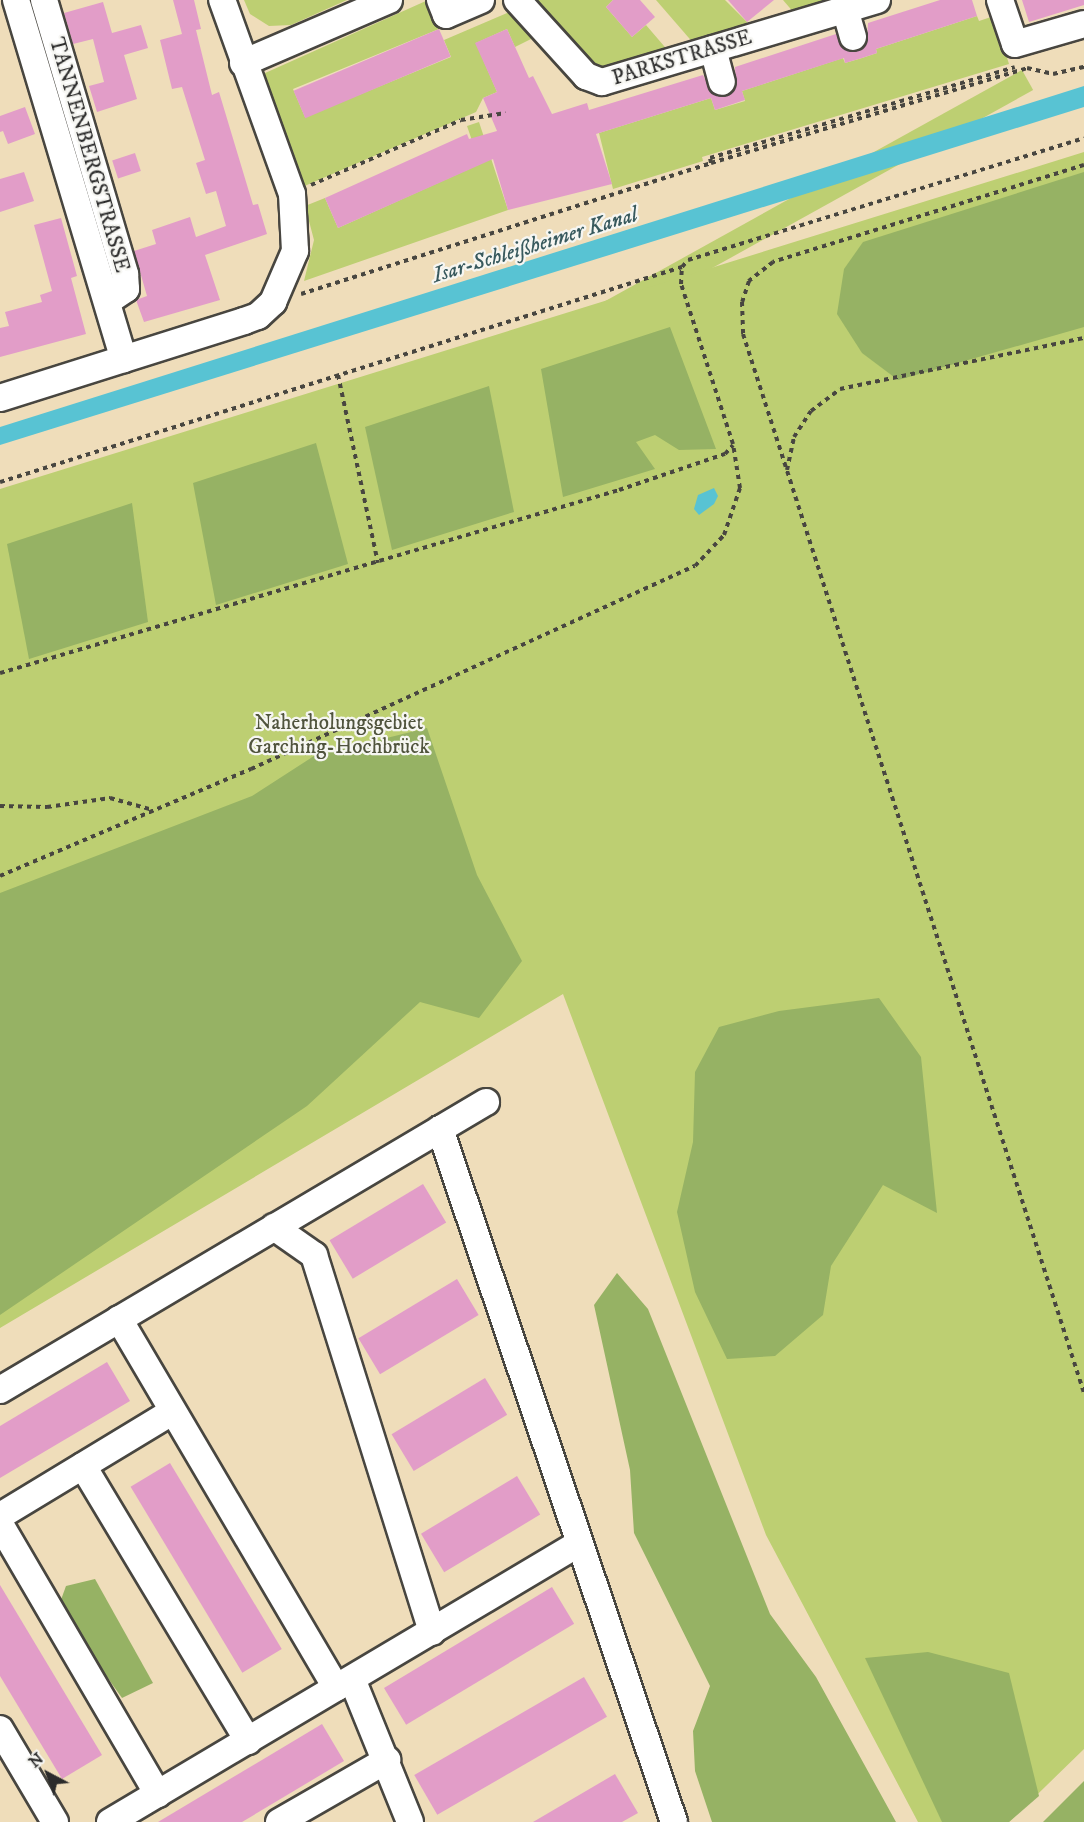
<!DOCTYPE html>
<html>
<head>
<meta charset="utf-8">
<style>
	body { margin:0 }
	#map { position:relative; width:1084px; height:1822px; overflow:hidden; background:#efddba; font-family:"IM FELL DW Pica",serif }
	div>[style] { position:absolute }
	.green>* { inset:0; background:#bdcf72; transform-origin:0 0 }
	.forest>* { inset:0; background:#96b264 }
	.water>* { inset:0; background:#58c3d3 }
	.building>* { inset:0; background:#e29dc8; transform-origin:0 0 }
	.path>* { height:4px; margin-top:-2px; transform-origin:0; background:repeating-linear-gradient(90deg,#484640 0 4.5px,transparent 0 9px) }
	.roads { filter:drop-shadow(2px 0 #484640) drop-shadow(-2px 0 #484640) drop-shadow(0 2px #484640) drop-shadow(0 -2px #484640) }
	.minor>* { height:26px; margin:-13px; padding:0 13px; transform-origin:13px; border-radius:13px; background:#fff }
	span { translate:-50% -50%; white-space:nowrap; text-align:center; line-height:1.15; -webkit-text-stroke:4.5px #f6f6f2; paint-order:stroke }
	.street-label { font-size:21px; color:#2b2b2b }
	.park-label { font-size:21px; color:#50543d }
	.water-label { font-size:22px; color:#38595d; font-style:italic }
	.north { position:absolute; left:18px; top:1744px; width:60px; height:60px; -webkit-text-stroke:4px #f6f6f2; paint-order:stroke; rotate:319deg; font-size:16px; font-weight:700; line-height:24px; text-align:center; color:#2b2b2b }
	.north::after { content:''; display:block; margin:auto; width:21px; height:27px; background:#2b2b2b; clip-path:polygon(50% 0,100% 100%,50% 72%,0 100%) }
</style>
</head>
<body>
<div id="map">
	<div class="green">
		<i style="clip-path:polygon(244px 0,347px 0,291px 25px,269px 26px,250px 14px)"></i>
		<i style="clip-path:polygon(428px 0,439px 29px,293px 89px,305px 117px,451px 57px,444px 40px,512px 11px,535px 37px,515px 47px,507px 29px,476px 43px,497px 92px,483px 98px,476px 112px,293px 191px,254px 78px)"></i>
		<i style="clip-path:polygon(531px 0,613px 0,606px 7px,632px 37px,646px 25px,670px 53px,598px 75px)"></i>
		<i style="clip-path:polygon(656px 0,725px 0,747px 22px,745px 30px,695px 45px)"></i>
		<i style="clip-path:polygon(783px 0,845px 0,795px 14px)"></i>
		<i style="clip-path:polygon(977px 16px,979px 21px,994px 16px,1009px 64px,702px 157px,703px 161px,613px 189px,599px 133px,711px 98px,715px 110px,745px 101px,742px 91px,843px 58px,845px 63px,862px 58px,877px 53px,876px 49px)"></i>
		<i style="left:1022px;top:70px;width:23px;height:747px;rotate:61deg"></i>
		<i style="clip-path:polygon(479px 122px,508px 210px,304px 281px,314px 240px,305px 206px,325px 198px,338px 228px,480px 164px,467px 126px)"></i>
		<i style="clip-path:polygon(1084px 152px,1084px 1749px,1009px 1822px,918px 1822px,766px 1535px,563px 994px,0 1328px,0 489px)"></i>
	</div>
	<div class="forest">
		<i style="clip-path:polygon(1084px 172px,1084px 327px,898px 380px,862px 353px,837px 314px,844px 269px,863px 242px)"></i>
		<i style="clip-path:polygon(670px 327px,716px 449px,679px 450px,655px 435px,636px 442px,655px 469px,563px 497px,541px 369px)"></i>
		<i style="clip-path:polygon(489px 386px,514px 512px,392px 550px,365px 427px)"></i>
		<i style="clip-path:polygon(316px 443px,348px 564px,216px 605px,193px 483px)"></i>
		<i style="clip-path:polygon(132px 503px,148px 622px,29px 659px,7px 544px)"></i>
		<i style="clip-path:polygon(427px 728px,477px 875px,522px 961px,479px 1018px,420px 1002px,307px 1106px,0 1315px,0 893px,252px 796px,314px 756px)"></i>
		<i style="clip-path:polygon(879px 998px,921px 1057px,937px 1213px,883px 1185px,831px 1266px,823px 1315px,775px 1356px,727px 1359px,695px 1292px,677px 1212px,693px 1142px,695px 1072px,719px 1027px,779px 1011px)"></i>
		<i style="clip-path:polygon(617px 1273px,648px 1309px,770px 1614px,816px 1677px,896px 1822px,712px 1822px,695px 1771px,693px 1731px,710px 1686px,634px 1533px,630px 1470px,594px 1305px)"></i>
		<i style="clip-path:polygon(95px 1579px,153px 1683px,122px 1698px,58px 1608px,66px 1586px)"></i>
		<i style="clip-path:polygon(928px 1652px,1009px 1673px,1039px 1796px,1009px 1822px,942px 1822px,865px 1658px)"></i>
		<i style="clip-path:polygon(1084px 1781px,1084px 1822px,1043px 1822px)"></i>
	</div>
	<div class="water">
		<i style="clip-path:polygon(1084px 86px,1084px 107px,0 445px,0 427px)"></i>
		<i style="clip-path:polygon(714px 488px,718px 496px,714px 504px,699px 515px,694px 509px,698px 495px)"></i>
	</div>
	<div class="building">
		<i style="clip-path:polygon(173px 0,194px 0,201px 29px,196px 30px,212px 95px,219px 92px,253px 205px,258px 204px,267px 234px,205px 255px,220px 300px,144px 322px,136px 300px,147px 296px,134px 251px,156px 244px,152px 230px,190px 217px,196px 237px,226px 226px,216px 191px,206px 194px,196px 163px,205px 160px,182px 87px,172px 89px,160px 40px,182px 34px)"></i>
		<i style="clip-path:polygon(613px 0,640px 0,655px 17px,632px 37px,606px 7px)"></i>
		<i style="clip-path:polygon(728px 0,774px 0,747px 22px)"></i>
		<i style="clip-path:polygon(940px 0,972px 0,977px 16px,876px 49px,877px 53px,862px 58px,845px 63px,844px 58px,742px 91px,745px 100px,715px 110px,711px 98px,596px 134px,612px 184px,508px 210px,493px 159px,338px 228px,325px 198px,467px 134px,469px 139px,497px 131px,483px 98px,497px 92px,475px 43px,507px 29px,529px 78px,533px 76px,552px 114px,587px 103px,589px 110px,703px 75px,712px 93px,726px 96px,736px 86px,735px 67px,836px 34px,843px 48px,858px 51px,867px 41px,868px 23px)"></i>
		<i style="clip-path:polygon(1022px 0,1084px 0,1084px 5px,1029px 22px)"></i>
		<i style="clip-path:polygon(103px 2px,112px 33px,141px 25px,148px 48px,124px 55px,137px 99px,97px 112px,89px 86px,104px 82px,93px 39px,73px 44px,64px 13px)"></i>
		<i style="left:439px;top:29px;width:30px;height:158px;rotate:67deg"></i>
		<i style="clip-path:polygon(25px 107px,35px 134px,8px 144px,3px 131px,0 132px,0 116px)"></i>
		<i style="left:135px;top:153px;width:19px;height:24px;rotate:72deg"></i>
		<i style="clip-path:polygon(24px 172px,34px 201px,0 212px,0 179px)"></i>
		<i style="clip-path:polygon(61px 218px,77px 276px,71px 278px,86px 334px,0 357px,0 328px,9px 326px,5px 312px,42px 302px,40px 295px,52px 291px,34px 225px)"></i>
		<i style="left:423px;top:1184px;width:45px;height:109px;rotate:59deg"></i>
		<i style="left:457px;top:1279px;width:42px;height:115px;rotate:59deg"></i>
		<i style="clip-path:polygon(107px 1362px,130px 1401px,0 1478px,0 1426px)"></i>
		<i style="left:485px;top:1378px;width:43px;height:109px;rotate:59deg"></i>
		<i style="left:170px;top:1463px;width:217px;height:46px;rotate:59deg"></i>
		<i style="left:517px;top:1476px;width:45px;height:112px;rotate:59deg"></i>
		<i style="clip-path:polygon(0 1585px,102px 1755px,62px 1779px,0 1676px)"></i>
		<i style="left:552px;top:1587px;width:43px;height:196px;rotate:59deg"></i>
		<i style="left:584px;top:1677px;width:46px;height:196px;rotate:60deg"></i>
		<i style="clip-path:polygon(322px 1724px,344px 1761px,242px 1822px,158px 1822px)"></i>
		<i style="clip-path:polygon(615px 1774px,638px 1813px,622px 1822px,533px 1822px)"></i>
	</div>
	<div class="path">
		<i style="left:1027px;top:68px;width:27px;rotate:13deg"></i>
		<i style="left:1053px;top:74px;width:32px;rotate:-13deg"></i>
		<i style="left:711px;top:163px;width:5px;rotate:-101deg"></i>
		<i style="left:710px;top:158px;width:318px;rotate:-16.6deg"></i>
		<i style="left:1084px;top:165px;width:326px;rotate:162.7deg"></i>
		<i style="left:773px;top:262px;width:31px;rotate:142deg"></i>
		<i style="left:749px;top:281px;width:22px;rotate:108deg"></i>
		<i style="left:742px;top:302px;width:32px;rotate:88deg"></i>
		<i style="left:743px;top:334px;width:1113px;rotate:72.15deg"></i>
		<i style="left:311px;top:185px;width:163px;rotate:-23.4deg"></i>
		<i style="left:461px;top:120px;width:45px;rotate:-9deg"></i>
		<i style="left:301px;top:294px;width:430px;rotate:-17.7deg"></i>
		<i style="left:711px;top:163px;width:331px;rotate:-16.7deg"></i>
		<i style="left:338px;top:375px;width:192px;rotate:78deg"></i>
		<i style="left:787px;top:470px;width:34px;rotate:-78deg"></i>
		<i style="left:794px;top:437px;width:31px;rotate:-57deg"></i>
		<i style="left:811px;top:411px;width:36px;rotate:-37deg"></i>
		<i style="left:840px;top:389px;width:249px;rotate:-11.8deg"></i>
		<i style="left:0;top:482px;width:715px;rotate:-17.5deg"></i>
		<i style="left:0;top:673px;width:645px;rotate:-16.47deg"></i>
		<i style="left:619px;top:490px;width:112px;rotate:-18.8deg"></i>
		<i style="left:725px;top:454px;width:12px;rotate:-48deg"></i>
		<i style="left:0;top:806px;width:47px;rotate:1.2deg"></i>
		<i style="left:47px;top:807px;width:64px;rotate:-8.1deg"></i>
		<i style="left:110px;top:798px;width:45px;rotate:15.6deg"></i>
		<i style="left:0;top:876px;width:273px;rotate:-23.1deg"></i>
		<i style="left:251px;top:769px;width:488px;rotate:-24.6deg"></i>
		<i style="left:695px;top:566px;width:42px;rotate:-46.9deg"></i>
		<i style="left:724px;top:535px;width:50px;rotate:-71.2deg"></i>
		<i style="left:740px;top:488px;width:45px;rotate:-99deg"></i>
		<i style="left:733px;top:444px;width:168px;rotate:-108deg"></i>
		<i style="left:681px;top:284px;width:17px;rotate:-87deg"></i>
		<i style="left:682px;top:267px;width:9px;rotate:-49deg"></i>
		<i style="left:688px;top:260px;width:414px;rotate:-17.1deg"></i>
	</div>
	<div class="roads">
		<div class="minor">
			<i style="left:16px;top:0;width:375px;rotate:73.3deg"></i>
			<i style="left:44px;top:0;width:286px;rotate:73.5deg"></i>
			<i style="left:125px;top:274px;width:15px;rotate:86deg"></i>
			<i style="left:126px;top:289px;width:22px;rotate:146deg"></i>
			<i style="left:440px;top:0;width:16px;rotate:68deg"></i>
			<i style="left:446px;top:15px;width:38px;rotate:-23deg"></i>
			<i style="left:517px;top:0;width:103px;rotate:47.8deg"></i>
			<i style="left:586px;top:76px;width:17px;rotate:21deg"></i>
			<i style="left:602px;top:82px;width:287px;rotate:-16.6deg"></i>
			<i style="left:1000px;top:0;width:46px;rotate:71.2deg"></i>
			<i style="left:1015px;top:44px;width:72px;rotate:-16.2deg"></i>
			<i style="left:845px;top:9px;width:29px;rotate:74deg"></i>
			<i style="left:713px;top:49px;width:34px;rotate:75deg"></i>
			<i style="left:243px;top:63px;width:159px;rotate:-23.3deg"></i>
			<i style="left:0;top:398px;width:256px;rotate:-17.5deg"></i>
			<i style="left:244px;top:321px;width:15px;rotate:-20deg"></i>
			<i style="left:258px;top:316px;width:21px;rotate:-43deg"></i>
			<i style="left:273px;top:302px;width:56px;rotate:-66.7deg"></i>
			<i style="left:295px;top:251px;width:57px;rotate:-93deg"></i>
			<i style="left:292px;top:194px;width:206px;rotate:-109.8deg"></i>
			<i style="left:440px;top:1129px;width:731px;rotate:71.34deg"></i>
			<i style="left:274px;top:1227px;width:49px;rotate:35deg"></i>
			<i style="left:314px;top:1255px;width:395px;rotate:72.6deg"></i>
			<i style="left:119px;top:1319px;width:428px;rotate:59.5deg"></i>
			<i style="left:0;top:1390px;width:565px;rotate:-30.65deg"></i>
			<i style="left:83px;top:1466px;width:321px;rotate:59deg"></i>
			<i style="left:0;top:1516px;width:201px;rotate:-31.2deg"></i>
			<i style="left:0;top:1524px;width:313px;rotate:59.7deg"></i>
			<i style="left:352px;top:1679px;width:154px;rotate:67.9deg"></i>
			<i style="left:0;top:1729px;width:108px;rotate:59.4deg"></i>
			<i style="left:110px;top:1822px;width:544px;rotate:-30.71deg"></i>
			<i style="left:279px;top:1822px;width:125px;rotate:-29.9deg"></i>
		</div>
	</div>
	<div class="street-label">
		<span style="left:682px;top:58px;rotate:-17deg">PARKSTRASSE</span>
		<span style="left:89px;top:155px;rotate:74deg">TANNENBERGSTRASSE</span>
	</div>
	<div class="park-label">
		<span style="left:339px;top:735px">Naherholungsgebiet<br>Garching-Hochbrück</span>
	</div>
	<div class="water-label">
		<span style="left:535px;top:245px;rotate:-17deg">Isar-Schleißheimer Kanal</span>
	</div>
	<div class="north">N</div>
</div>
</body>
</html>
